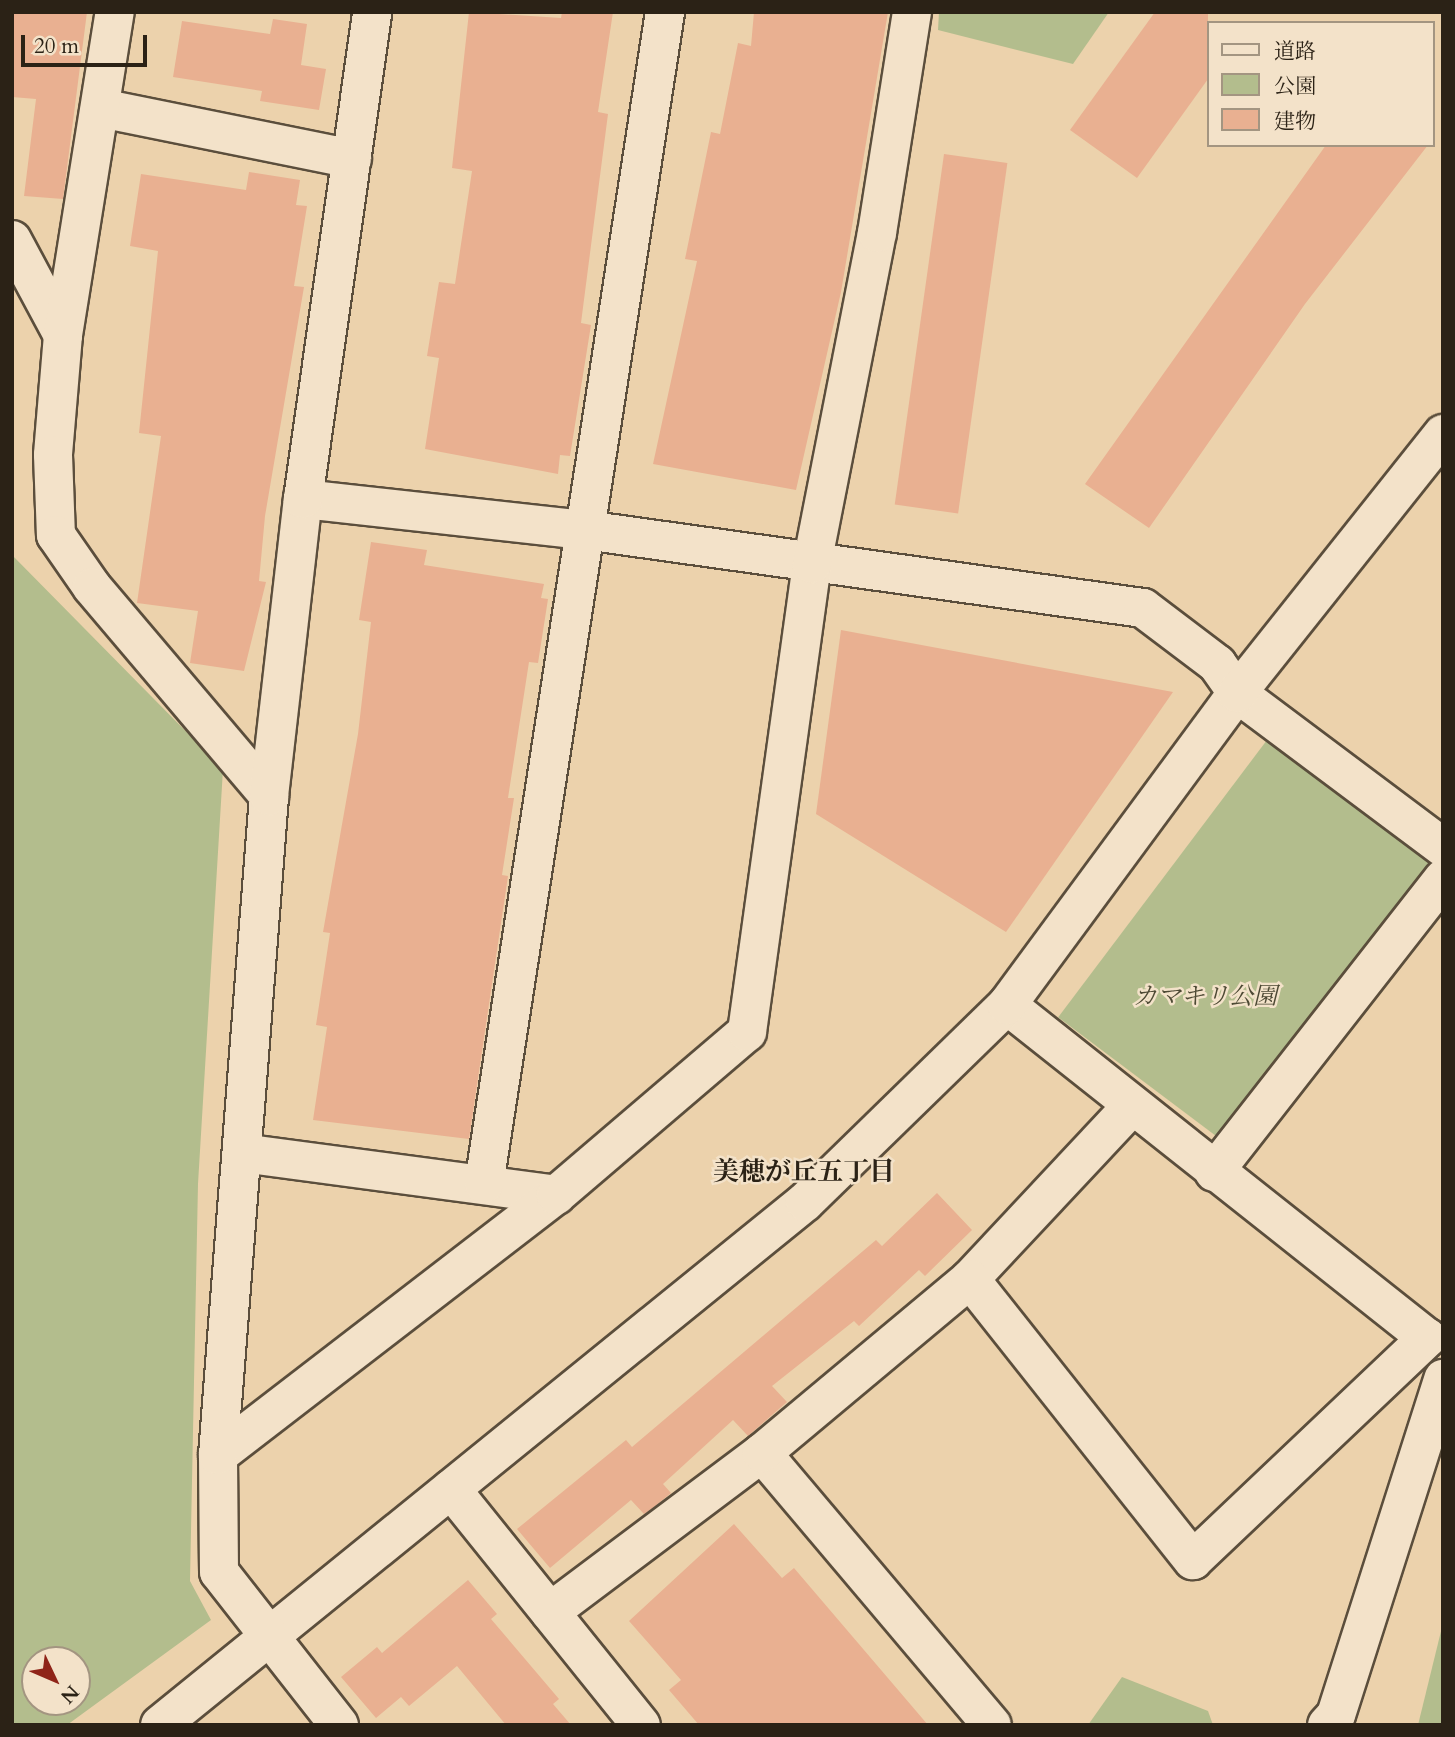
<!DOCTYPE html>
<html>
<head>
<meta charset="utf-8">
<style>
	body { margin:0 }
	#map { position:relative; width:1455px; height:1737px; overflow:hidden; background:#ecd2ac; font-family:Cardo,"Noto Serif JP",serif }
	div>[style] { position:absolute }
	.green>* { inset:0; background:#b3bd8d; transform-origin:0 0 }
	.building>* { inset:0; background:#e9b091; transform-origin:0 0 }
	.roads { filter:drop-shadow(2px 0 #5b4e3c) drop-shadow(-2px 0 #5b4e3c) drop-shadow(0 2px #5b4e3c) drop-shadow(0 -2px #5b4e3c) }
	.minor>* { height:38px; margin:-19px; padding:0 19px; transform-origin:19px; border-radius:19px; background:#f3e2c9 }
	span { translate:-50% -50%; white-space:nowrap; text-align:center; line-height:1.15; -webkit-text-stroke:5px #f3e2c9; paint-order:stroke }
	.park-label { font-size:24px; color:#4d4934; font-style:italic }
	.neighbourhood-label { font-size:26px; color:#2b2216; font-weight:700 }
	.frame { position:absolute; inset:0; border:14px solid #2b2216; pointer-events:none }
	.legend { position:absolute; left:1207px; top:21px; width:228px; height:126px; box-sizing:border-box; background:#f3e2c9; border:2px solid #a39581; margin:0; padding:9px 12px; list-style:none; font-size:21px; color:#2b2216 }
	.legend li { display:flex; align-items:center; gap:14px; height:35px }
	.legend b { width:35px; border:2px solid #a39581 }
	.north { position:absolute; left:21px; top:1646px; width:70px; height:70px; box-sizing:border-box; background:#f3e2c9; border:2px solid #a39581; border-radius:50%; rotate:134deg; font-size:19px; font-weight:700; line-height:28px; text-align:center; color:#2b2216 }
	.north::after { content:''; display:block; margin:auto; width:24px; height:32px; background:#8f2418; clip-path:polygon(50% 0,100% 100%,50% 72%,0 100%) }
	.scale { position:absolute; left:21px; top:35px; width:126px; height:32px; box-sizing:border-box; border:4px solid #2b2216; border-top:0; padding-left:9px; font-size:21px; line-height:24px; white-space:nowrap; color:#2b2216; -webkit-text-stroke:5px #f3e2c9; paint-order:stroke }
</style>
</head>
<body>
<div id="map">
	<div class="green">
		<i style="clip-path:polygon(939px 12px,1109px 12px,1073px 64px,938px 30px)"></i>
		<i style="clip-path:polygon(evenodd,12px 555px,223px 769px,198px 1184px,190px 1581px,211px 1620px,67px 1725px,12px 1725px,12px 555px,35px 1660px,77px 1660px,77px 1702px,35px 1702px,35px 1660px)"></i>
		<i style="left:1267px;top:740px;width:211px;height:347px;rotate:37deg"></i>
		<i style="clip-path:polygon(1443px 1623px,1443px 1725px,1418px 1725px)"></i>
		<i style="clip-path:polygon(1122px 1677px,1208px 1711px,1213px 1725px,1088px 1725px)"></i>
	</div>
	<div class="building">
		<i style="clip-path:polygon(12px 12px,87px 12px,63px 199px,24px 196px,36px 99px,12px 97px)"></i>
		<i style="clip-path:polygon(469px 12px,561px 18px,562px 12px,613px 12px,598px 112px,608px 114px,581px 323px,591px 325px,570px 456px,560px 455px,558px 474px,425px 449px,439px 358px,427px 356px,439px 282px,455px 284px,472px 171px,452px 168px)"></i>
		<i style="clip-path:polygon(754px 12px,888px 12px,841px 292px,796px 490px,653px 464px,697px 261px,685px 259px,711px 132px,720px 134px,738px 43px,751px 46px)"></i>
		<i style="clip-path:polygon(1155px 12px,1208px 12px,1208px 79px,1137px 178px,1070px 130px)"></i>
		<i style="clip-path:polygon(273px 19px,307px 24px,301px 65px,326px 69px,319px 110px,260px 101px,262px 91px,173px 77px,182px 21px,270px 34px)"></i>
		<i style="clip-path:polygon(1326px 145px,1428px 145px,1305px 304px,1149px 528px,1085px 484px)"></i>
		<i style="left:944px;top:154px;width:64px;height:354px;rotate:8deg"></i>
		<i style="clip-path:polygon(249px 172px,300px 180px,296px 205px,307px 206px,294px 286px,304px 287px,265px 516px,259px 581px,266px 582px,244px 671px,190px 663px,198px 611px,137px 603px,161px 436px,139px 433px,158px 251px,130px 246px,141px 174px,246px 190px)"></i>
		<i style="clip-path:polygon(371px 542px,427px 550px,424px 565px,544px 584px,541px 598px,548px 599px,538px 663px,529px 662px,508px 798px,514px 798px,502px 875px,508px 876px,469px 1139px,313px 1120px,327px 1027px,316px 1025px,330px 933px,323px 932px,358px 734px,371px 622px,359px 620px)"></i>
		<i style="clip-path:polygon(841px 630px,1173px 692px,1006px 932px,816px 814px)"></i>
		<i style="clip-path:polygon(937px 1193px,972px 1230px,925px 1276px,919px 1270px,859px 1326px,854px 1321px,772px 1386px,787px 1402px,748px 1436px,733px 1420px,663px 1484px,671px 1493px,654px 1507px,644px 1514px,631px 1500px,550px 1568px,517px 1529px,626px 1440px,632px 1447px,876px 1240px,882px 1246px)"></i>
		<i style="clip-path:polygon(734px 1524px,782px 1578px,794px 1568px,928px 1725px,699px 1725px,669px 1690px,681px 1680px,629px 1621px)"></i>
		<i style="clip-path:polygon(468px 1580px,497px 1614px,491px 1619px,559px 1699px,553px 1704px,571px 1725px,506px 1725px,457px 1666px,409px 1706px,401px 1697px,376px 1718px,341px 1677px,377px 1647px,382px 1653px)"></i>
	</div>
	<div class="roads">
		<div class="minor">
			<i style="left:100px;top:108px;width:257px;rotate:11.4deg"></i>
			<i style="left:12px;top:240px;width:108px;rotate:61.8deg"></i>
			<i style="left:63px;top:335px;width:120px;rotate:94.8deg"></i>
			<i style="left:53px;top:455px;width:80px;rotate:87.9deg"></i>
			<i style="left:56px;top:535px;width:63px;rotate:55.3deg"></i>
			<i style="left:92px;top:587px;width:274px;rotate:49.7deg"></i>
			<i style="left:63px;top:335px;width:327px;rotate:-80.9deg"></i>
			<i style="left:303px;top:499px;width:284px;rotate:6.3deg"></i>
			<i style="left:585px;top:530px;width:563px;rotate:7.96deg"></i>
			<i style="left:1143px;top:608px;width:93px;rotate:37.1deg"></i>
			<i style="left:1217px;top:664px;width:35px;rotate:55deg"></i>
			<i style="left:1237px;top:693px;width:257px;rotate:36.8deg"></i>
			<i style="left:242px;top:1153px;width:317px;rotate:7.6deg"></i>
			<i style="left:1214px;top:1172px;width:372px;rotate:-52deg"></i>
			<i style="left:484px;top:1184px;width:1186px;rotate:-81.22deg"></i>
			<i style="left:970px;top:1279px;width:234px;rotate:-46.9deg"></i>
			<i style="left:762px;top:1453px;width:356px;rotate:49.8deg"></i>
			<i style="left:218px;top:1455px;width:426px;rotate:-37.6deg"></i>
			<i style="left:556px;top:1195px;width:251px;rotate:-40.5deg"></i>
			<i style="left:747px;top:1032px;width:472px;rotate:-82.1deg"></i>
			<i style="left:812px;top:564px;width:337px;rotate:-78.9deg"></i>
			<i style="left:877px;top:233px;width:224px;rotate:-81deg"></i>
			<i style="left:451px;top:1489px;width:303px;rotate:51.2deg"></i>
			<i style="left:550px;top:1612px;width:265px;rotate:-36.9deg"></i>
			<i style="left:762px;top:1453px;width:271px;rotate:-39.9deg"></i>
			<i style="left:970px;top:1279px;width:359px;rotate:51.6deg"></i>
			<i style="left:1193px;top:1560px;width:323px;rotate:-43.5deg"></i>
			<i style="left:1427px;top:1338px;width:536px;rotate:-141.59deg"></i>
			<i style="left:160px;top:1725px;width:830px;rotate:-39.04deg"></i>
			<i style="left:805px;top:1202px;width:282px;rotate:-44.3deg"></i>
			<i style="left:1007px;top:1005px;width:388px;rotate:-53.6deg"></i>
			<i style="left:1237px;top:693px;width:331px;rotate:-51.5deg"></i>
			<i style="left:339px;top:1725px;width:194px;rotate:-128.1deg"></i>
			<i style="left:219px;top:1572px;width:117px;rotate:-90.5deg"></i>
			<i style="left:218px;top:1455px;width:661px;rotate:-85.57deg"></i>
			<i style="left:269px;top:796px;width:299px;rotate:-83.5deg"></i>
			<i style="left:303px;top:499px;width:492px;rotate:-81.9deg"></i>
			<i style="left:1327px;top:1725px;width:13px;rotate:-48deg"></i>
			<i style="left:1336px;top:1715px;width:353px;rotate:-72.3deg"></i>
		</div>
	</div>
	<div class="park-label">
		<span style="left:1205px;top:997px">カマキリ公園</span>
	</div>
	<div class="neighbourhood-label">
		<span style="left:804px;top:1172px">美穂が丘五丁目</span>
	</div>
	<div class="frame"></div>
	<ul class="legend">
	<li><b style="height:9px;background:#f3e2c9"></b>道路</li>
	<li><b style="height:19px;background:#b3bd8d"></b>公園</li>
	<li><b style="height:19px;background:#e9b091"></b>建物</li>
	</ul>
	<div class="north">N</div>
	<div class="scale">20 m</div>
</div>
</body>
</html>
